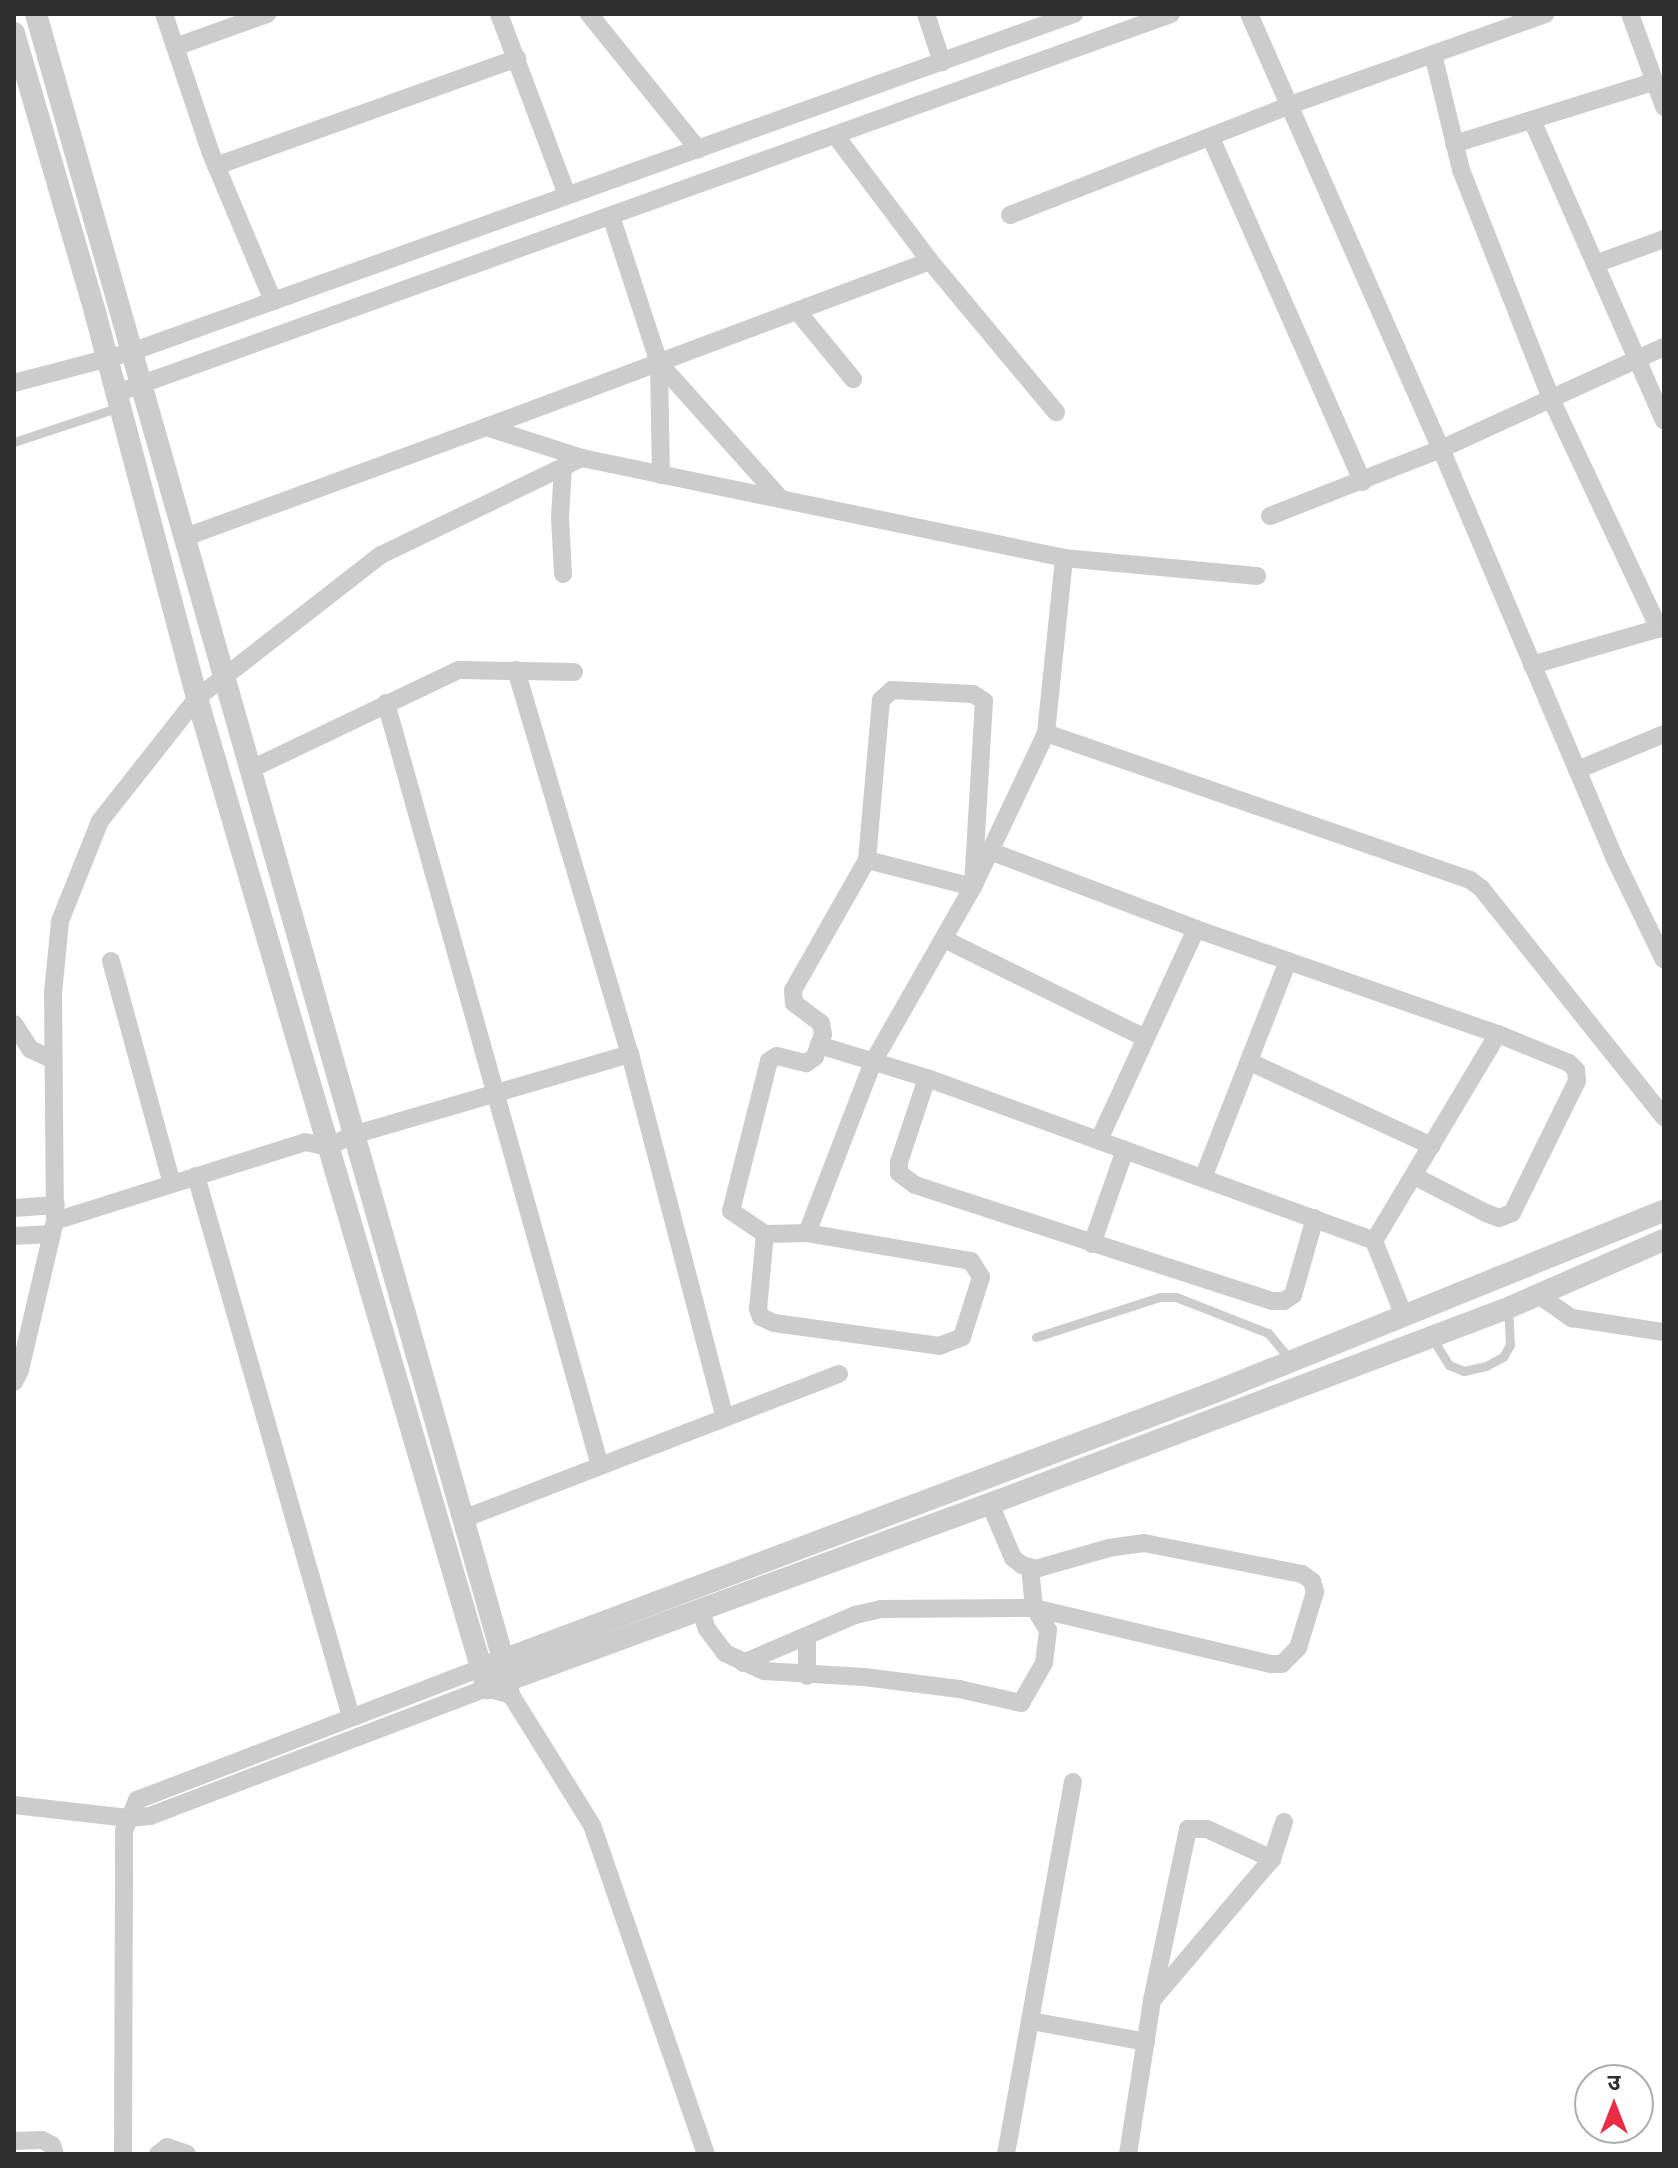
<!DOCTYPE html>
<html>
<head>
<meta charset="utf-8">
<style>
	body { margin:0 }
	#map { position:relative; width:1678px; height:2168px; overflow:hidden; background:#fff; font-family:"Titillium Web","Noto Sans Devanagari",sans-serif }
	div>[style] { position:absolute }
	.service>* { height:9px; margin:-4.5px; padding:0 4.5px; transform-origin:4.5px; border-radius:4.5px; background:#ccc }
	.minor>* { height:18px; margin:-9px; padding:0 9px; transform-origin:9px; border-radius:9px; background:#ccc }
	.tertiary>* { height:22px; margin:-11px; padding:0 11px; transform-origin:11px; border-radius:11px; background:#ccc }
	span { translate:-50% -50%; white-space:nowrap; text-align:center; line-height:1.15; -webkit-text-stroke:8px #fff; paint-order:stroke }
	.frame { position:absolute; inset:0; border:16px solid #2f2f2f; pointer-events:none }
	.north { position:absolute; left:1574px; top:2064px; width:80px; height:80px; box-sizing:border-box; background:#fff; border:2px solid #acacac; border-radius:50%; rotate:0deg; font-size:22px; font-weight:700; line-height:32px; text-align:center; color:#2f2f2f }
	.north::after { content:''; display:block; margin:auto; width:28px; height:36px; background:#ea2d45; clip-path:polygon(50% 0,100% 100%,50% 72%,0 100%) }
</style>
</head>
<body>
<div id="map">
	<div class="service">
		<i style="left:14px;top:442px;width:112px;rotate:-18.3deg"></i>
		<i style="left:1036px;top:1337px;width:130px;rotate:-17.9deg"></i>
		<i style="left:1160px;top:1297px;width:16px"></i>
		<i style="left:1176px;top:1297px;width:99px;rotate:21.4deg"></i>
		<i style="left:1268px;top:1333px;width:35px;rotate:50deg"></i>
		<i style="left:1432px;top:1338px;width:32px;rotate:58deg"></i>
		<i style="left:1449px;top:1365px;width:16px;rotate:22deg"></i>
		<i style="left:1464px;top:1371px;width:23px;rotate:-13deg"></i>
		<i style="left:1486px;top:1366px;width:19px;rotate:-28deg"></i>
		<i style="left:1503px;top:1357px;width:14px;rotate:-60deg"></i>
		<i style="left:1510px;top:1345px;width:37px;rotate:-93deg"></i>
	</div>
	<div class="minor">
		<i style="left:164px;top:14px;width:145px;rotate:71.4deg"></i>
		<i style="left:210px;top:151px;width:163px;rotate:67.2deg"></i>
		<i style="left:499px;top:14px;width:193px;rotate:69.4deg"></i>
		<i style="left:589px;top:14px;width:174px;rotate:51.1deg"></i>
		<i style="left:926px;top:14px;width:51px;rotate:71.6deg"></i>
		<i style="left:1249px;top:14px;width:475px;rotate:66.2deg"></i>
		<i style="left:1441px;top:449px;width:443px;rotate:67deg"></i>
		<i style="left:1614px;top:857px;width:114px;rotate:64.1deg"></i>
		<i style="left:1630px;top:14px;width:99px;rotate:69.9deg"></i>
		<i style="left:175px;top:47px;width:98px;rotate:-19.7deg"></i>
		<i style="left:1433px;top:54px;width:119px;rotate:76.4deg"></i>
		<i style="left:1461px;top:170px;width:246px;rotate:68.5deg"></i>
		<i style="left:1551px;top:399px;width:254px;rotate:64.8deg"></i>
		<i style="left:1532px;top:120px;width:328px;rotate:66.3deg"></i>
		<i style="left:835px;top:135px;width:158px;rotate:53deg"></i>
		<i style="left:930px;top:261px;width:197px;rotate:50.2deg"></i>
		<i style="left:1211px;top:138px;width:376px;rotate:66.2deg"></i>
		<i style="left:1454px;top:144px;width:208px;rotate:-17.3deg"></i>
		<i style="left:216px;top:166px;width:320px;rotate:-19.7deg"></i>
		<i style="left:1010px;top:215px;width:301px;rotate:-21.4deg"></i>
		<i style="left:1290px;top:105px;width:271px;rotate:-19.6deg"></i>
		<i style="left:611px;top:216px;width:155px;rotate:71.9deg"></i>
		<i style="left:659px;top:363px;width:183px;rotate:48.1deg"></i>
		<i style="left:1595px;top:264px;width:73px;rotate:-19.9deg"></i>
		<i style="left:798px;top:312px;width:87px;rotate:50.6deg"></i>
		<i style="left:659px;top:363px;width:112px;rotate:89deg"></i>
		<i style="left:14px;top:383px;width:121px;rotate:-14.8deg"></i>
		<i style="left:131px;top:352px;width:1002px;rotate:-19.72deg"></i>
		<i style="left:117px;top:393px;width:1120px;rotate:-19.78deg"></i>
		<i style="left:486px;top:427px;width:474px;rotate:-20.5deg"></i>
		<i style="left:563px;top:467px;width:51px;rotate:93.4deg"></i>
		<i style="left:560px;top:518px;width:56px;rotate:86.9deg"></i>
		<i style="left:1270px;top:516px;width:184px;rotate:-21.4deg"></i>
		<i style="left:1441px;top:449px;width:245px;rotate:-24.6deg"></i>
		<i style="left:183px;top:538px;width:323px;rotate:-20.1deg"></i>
		<i style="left:486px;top:427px;width:101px;rotate:17.9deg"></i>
		<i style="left:582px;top:458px;width:492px;rotate:11.7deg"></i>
		<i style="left:1064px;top:558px;width:194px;rotate:5.3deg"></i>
		<i style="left:1532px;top:665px;width:137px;rotate:-16.1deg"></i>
		<i style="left:516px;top:670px;width:401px;rotate:73.5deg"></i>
		<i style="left:630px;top:1054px;width:376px;rotate:75.4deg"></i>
		<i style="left:892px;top:690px;width:81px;rotate:2.8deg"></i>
		<i style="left:973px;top:694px;width:13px;rotate:32deg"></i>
		<i style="left:984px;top:701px;width:186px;rotate:93.4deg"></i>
		<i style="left:973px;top:887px;width:109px;rotate:-165.7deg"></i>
		<i style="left:867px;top:860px;width:161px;rotate:-85deg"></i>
		<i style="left:881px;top:700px;width:15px;rotate:-42deg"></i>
		<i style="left:386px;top:703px;width:792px;rotate:74.33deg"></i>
		<i style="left:1046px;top:733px;width:449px;rotate:19.1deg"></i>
		<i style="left:1470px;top:880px;width:14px;rotate:36deg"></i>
		<i style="left:1481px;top:888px;width:293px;rotate:51.4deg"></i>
		<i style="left:249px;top:770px;width:233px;rotate:-25.5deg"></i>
		<i style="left:459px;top:670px;width:115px;rotate:1deg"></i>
		<i style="left:1577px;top:770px;width:94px;rotate:-22.5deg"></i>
		<i style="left:990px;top:851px;width:220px;rotate:20.7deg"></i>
		<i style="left:1196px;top:929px;width:320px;rotate:19.2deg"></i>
		<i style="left:1498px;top:1034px;width:77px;rotate:22.2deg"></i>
		<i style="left:1569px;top:1063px;width:10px;rotate:45deg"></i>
		<i style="left:1576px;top:1070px;width:11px;rotate:85deg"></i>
		<i style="left:1577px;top:1081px;width:147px;rotate:116.2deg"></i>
		<i style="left:1512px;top:1213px;width:14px;rotate:159deg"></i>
		<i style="left:1499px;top:1218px;width:14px;rotate:-159deg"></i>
		<i style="left:1486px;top:1213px;width:81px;rotate:-152.8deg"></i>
		<i style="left:867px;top:860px;width:150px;rotate:119.6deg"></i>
		<i style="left:793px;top:990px;width:13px;rotate:86deg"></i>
		<i style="left:794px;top:1003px;width:34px;rotate:37deg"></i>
		<i style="left:821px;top:1023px;width:11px;rotate:80deg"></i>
		<i style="left:823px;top:1034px;width:12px;rotate:110deg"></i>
		<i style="left:819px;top:1045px;width:113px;rotate:17deg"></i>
		<i style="left:927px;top:1078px;width:476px;rotate:20deg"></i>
		<i style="left:944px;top:939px;width:224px;rotate:26.2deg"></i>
		<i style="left:111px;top:961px;width:231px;rotate:74.7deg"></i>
		<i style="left:14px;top:1024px;width:30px;rotate:57deg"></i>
		<i style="left:30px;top:1049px;width:26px;rotate:25deg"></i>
		<i style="left:1250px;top:1062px;width:200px;rotate:24.8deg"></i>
		<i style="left:927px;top:1078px;width:89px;rotate:108.4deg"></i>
		<i style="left:899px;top:1162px;width:11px;rotate:90deg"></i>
		<i style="left:899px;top:1173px;width:20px;rotate:37deg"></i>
		<i style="left:915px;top:1185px;width:376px;rotate:18deg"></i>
		<i style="left:1273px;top:1301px;width:11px"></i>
		<i style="left:1284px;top:1301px;width:11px;rotate:-34deg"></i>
		<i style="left:1293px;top:1295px;width:80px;rotate:-74.1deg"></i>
		<i style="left:1099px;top:1140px;width:232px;rotate:-65.3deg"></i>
		<i style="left:196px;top:1176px;width:563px;rotate:74.01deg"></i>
		<i style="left:1203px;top:1178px;width:233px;rotate:-68.6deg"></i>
		<i style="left:14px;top:1208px;width:42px;rotate:-4.1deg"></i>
		<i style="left:55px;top:1221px;width:262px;rotate:-17.5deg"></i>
		<i style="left:305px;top:1142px;width:24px;rotate:12deg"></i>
		<i style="left:328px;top:1147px;width:28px;rotate:-26deg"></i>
		<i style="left:353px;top:1135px;width:289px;rotate:-16.3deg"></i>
		<i style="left:807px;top:1233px;width:183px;rotate:-68.9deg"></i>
		<i style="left:873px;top:1062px;width:202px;rotate:-60.3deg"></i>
		<i style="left:973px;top:887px;width:170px;rotate:-64.6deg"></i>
		<i style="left:1046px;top:733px;width:176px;rotate:-84.1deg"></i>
		<i style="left:765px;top:1234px;width:75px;rotate:95.3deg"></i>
		<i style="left:758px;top:1309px;width:9px;rotate:69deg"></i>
		<i style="left:761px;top:1317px;width:14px;rotate:25deg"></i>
		<i style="left:774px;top:1323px;width:167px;rotate:7.9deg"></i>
		<i style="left:939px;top:1346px;width:25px;rotate:-21deg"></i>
		<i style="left:962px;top:1337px;width:63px;rotate:-72.4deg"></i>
		<i style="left:981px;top:1277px;width:19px;rotate:-122deg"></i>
		<i style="left:971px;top:1261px;width:166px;rotate:-170.3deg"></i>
		<i style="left:807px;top:1233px;width:42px;rotate:178.6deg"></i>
		<i style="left:765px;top:1234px;width:41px;rotate:-145.9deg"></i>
		<i style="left:731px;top:1211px;width:155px;rotate:-75.8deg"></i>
		<i style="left:769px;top:1061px;width:9px;rotate:-32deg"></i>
		<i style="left:777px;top:1056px;width:30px;rotate:14deg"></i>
		<i style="left:806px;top:1063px;width:11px;rotate:-34deg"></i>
		<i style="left:815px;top:1057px;width:13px;rotate:-72deg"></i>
		<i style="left:14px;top:1236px;width:38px;rotate:-3deg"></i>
		<i style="left:1092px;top:1244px;width:100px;rotate:-70.7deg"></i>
		<i style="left:1540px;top:1296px;width:39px;rotate:35deg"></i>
		<i style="left:1572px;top:1318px;width:93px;rotate:8.7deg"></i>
		<i style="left:1404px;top:1316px;width:81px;rotate:-111.8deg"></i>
		<i style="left:1374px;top:1241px;width:241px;rotate:-59.1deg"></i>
		<i style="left:14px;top:1382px;width:13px;rotate:-63deg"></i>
		<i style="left:20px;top:1370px;width:153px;rotate:-76.8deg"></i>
		<i style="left:55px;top:1221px;width:228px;rotate:-90.5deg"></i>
		<i style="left:53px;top:993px;width:72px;rotate:-84.4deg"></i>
		<i style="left:60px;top:921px;width:108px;rotate:-68.2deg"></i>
		<i style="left:100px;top:821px;width:157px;rotate:-51.7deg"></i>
		<i style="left:197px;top:698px;width:233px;rotate:-37.9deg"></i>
		<i style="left:381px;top:555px;width:223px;rotate:-25.8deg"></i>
		<i style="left:463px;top:1519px;width:403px;rotate:-21.1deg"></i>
		<i style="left:701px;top:1611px;width:19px;rotate:72deg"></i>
		<i style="left:707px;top:1629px;width:30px;rotate:53deg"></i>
		<i style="left:725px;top:1653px;width:43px;rotate:24.8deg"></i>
		<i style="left:764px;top:1671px;width:100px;rotate:3.4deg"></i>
		<i style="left:864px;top:1677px;width:96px;rotate:7.2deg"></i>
		<i style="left:959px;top:1689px;width:64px;rotate:12.7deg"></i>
		<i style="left:1021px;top:1703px;width:46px;rotate:-60.1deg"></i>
		<i style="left:1044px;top:1663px;width:33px;rotate:-83deg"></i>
		<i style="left:1048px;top:1630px;width:26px;rotate:-122deg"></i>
		<i style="left:1034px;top:1608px;width:41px;rotate:-95.6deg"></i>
		<i style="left:807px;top:1638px;width:38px;rotate:90deg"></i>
		<i style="left:743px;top:1663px;width:122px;rotate:-23.2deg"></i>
		<i style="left:855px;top:1615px;width:27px;rotate:-13deg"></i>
		<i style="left:881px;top:1609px;width:153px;rotate:-0.4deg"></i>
		<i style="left:1034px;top:1608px;width:244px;rotate:13.3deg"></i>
		<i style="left:1271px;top:1664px;width:11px"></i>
		<i style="left:1282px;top:1664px;width:23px;rotate:-45deg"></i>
		<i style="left:1298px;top:1648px;width:59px;rotate:-73.1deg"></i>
		<i style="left:1315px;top:1592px;width:11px;rotate:-105deg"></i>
		<i style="left:1312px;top:1581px;width:12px;rotate:-145deg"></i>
		<i style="left:1302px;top:1574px;width:161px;rotate:-168.9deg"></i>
		<i style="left:1144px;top:1543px;width:35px;rotate:172deg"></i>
		<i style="left:1109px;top:1548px;width:76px;rotate:164deg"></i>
		<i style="left:1036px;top:1569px;width:15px;rotate:-164deg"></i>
		<i style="left:1022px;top:1565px;width:11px;rotate:-142deg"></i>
		<i style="left:1013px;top:1558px;width:59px;rotate:-113.1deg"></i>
		<i style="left:509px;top:1683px;width:12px;rotate:81deg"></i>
		<i style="left:511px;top:1695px;width:153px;rotate:58.1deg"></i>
		<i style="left:592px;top:1825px;width:348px;rotate:70.9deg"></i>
		<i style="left:14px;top:1805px;width:115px;rotate:6.5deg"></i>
		<i style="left:128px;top:1818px;width:22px;rotate:-5deg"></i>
		<i style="left:150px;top:1816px;width:360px;rotate:-20.8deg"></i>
		<i style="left:487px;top:1688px;width:25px;rotate:16deg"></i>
		<i style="left:1154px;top:1998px;width:182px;rotate:-49.7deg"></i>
		<i style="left:1272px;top:1859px;width:39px;rotate:-72deg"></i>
		<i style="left:1031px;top:2021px;width:117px;rotate:10.3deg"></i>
		<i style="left:14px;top:2141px;width:28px;rotate:-2deg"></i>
		<i style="left:42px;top:2140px;width:11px;rotate:27deg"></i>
		<i style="left:52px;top:2145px;width:9px;rotate:72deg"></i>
		<i style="left:123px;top:2154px;width:323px;rotate:-89.8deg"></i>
		<i style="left:124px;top:1831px;width:34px;rotate:-67deg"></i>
		<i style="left:137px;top:1800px;width:368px;rotate:-21deg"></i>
		<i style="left:158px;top:2154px;width:11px;rotate:-38deg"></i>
		<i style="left:167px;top:2147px;width:21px;rotate:19deg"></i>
		<i style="left:1006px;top:2154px;width:378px;rotate:-79.8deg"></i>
		<i style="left:1128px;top:2154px;width:156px;rotate:-81.1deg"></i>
		<i style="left:1152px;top:2000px;width:175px;rotate:-78.1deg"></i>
		<i style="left:1188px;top:1829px;width:19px"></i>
		<i style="left:1207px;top:1829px;width:72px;rotate:24.8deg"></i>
	</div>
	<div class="tertiary">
		<i style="left:36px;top:14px;width:1732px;rotate:74.15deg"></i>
		<i style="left:14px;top:33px;width:291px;rotate:73.8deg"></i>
		<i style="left:95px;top:312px;width:399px;rotate:75.2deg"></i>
		<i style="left:197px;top:698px;width:1032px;rotate:73.67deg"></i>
		<i style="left:487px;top:1688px;width:546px;rotate:-20.13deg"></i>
		<i style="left:1000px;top:1500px;width:543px;rotate:-20.7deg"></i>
		<i style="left:1508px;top:1308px;width:170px;rotate:-23.6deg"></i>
		<i style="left:492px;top:1664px;width:772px;rotate:-20.62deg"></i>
		<i style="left:1215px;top:1392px;width:484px;rotate:-22deg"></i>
	</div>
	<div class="frame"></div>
	<div class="north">उ</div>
</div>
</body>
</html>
